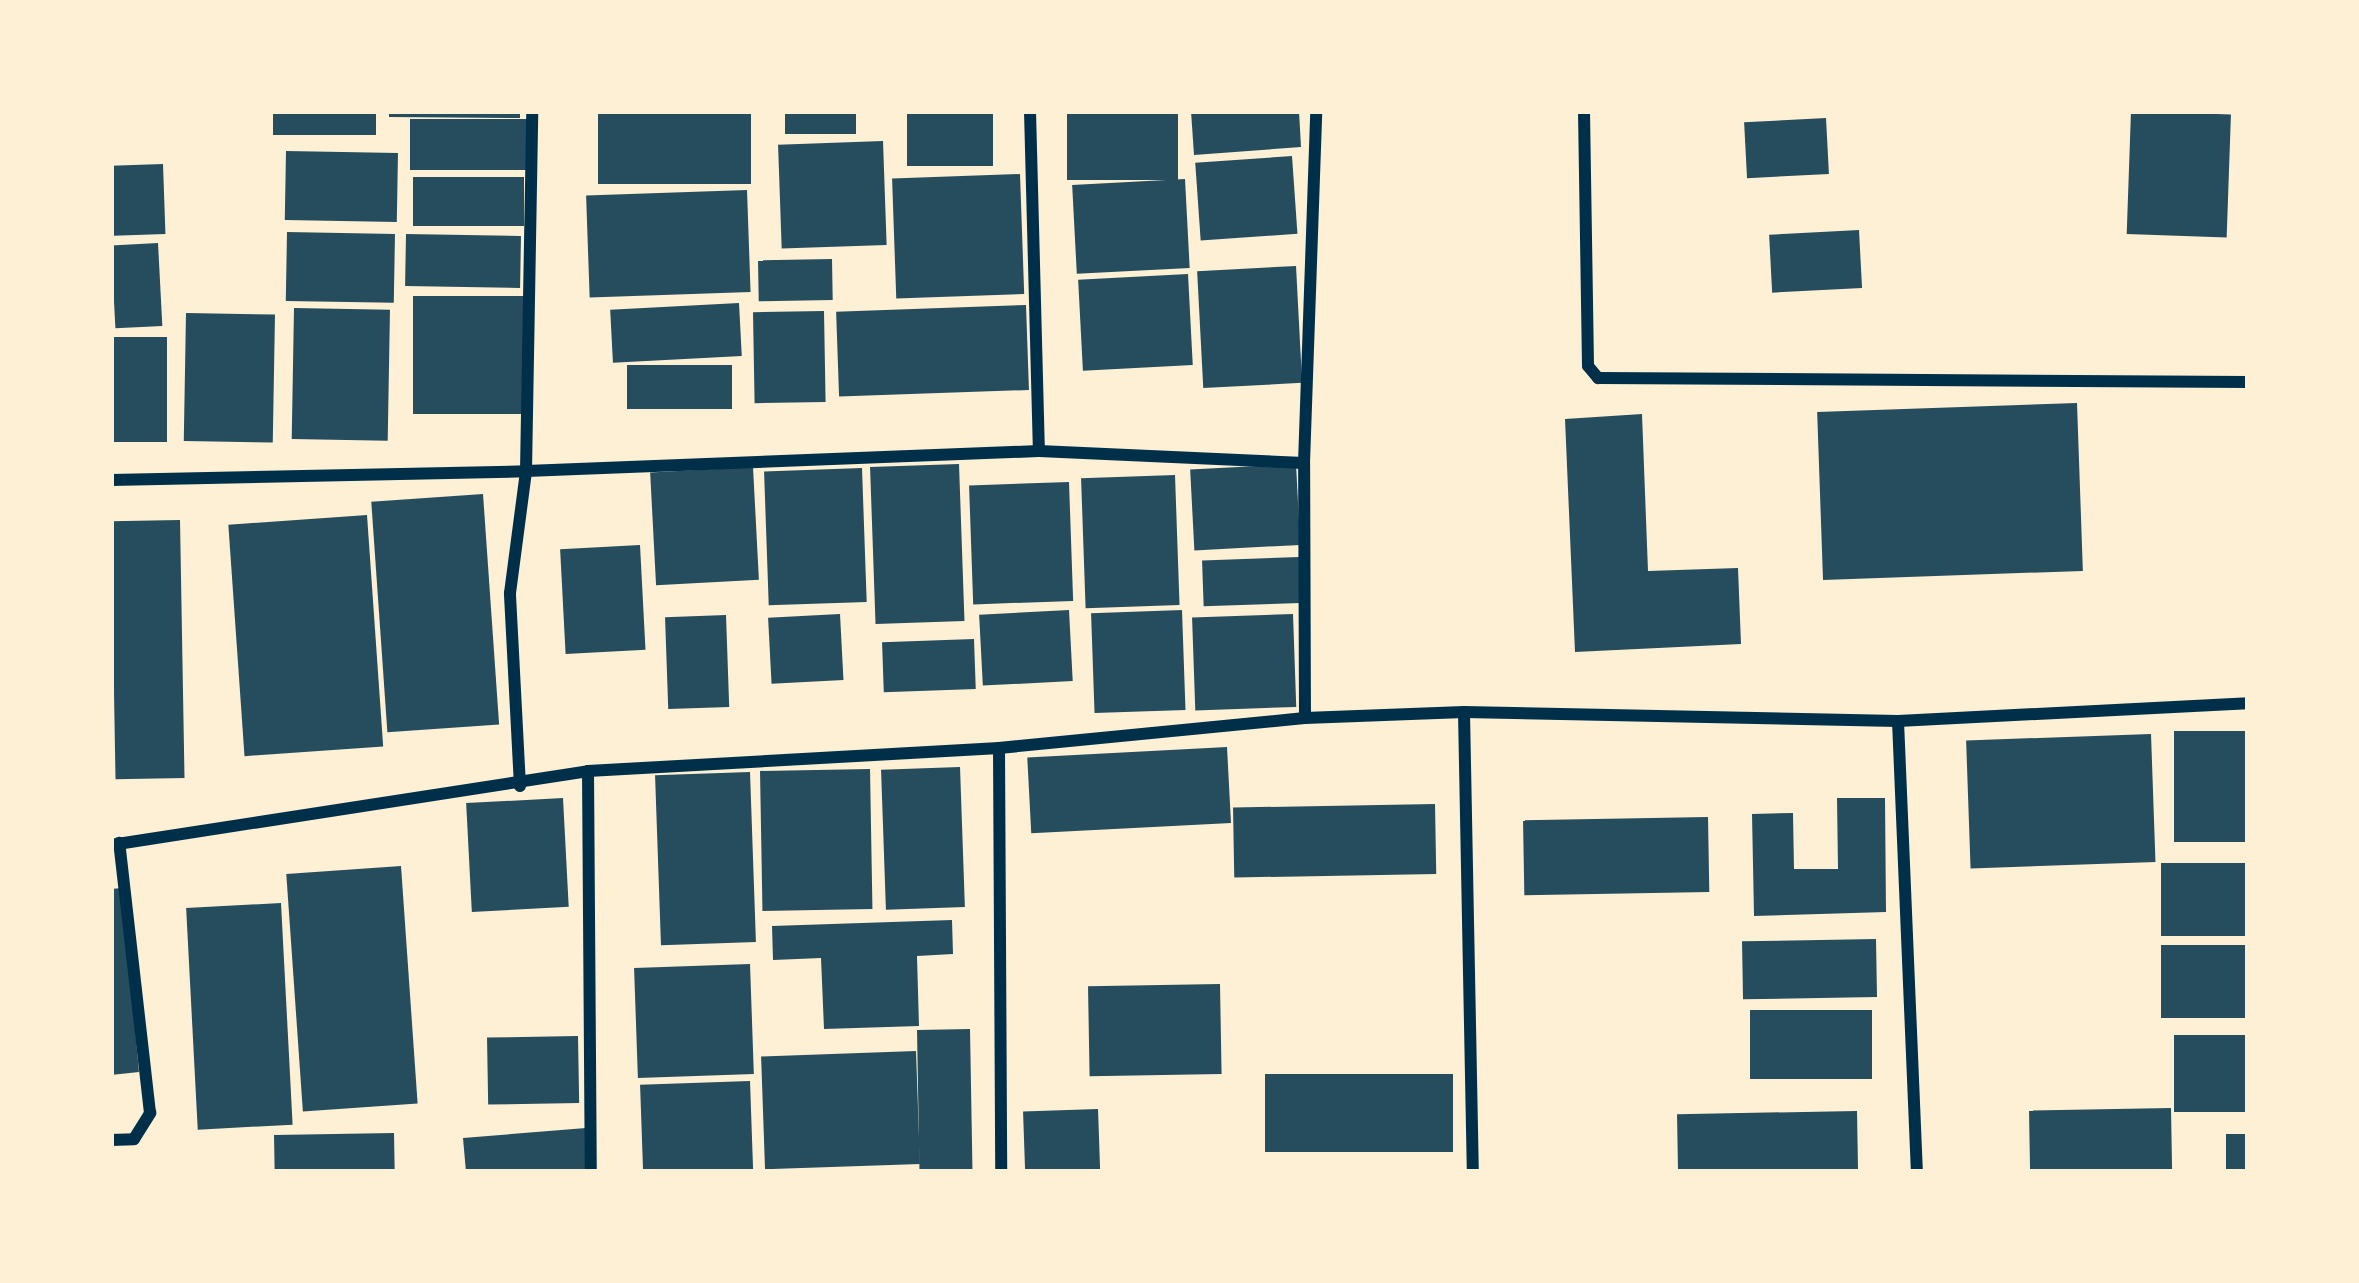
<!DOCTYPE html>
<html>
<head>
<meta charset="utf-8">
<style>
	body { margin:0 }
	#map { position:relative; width:2359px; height:1283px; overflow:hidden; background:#fdf0d5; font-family:Manrope,sans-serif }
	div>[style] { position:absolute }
	.building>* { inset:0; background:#264d5e; transform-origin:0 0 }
	.minor>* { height:12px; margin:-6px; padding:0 6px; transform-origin:6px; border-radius:6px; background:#003049 }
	span { translate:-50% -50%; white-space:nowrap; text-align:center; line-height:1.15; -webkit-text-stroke:9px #fdf0d5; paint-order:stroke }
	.frame { position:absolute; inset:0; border:114px solid #fdf0d5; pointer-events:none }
</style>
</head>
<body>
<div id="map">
	<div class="building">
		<i style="left:273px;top:111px;width:103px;height:24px"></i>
		<i style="clip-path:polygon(389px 111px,520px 111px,520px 118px,389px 117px)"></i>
		<i style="left:598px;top:111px;width:153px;height:73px"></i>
		<i style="left:785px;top:111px;width:71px;height:23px"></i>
		<i style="left:907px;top:111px;width:86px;height:55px"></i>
		<i style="left:1067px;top:111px;width:111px;height:69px"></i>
		<i style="clip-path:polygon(1191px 111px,1299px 111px,1301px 147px,1194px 155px)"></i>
		<i style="left:2131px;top:111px;width:100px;height:123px;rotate:2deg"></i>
		<i style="left:1826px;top:118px;width:56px;height:82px;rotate:87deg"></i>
		<i style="left:410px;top:119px;width:117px;height:51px"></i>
		<i style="left:883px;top:141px;width:104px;height:105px;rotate:88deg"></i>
		<i style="left:286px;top:151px;width:112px;height:69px;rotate:1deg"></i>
		<i style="left:1292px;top:156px;width:78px;height:97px;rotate:86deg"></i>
		<i style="left:163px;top:164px;width:70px;height:52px;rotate:88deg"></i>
		<i style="left:1020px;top:174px;width:120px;height:128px;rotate:88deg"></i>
		<i style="left:413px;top:177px;width:111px;height:49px"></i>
		<i style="left:1185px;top:179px;width:89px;height:113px;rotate:87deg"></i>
		<i style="left:747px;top:190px;width:102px;height:161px;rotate:88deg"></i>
		<i style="left:1859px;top:230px;width:58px;height:90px;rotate:87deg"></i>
		<i style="left:287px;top:232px;width:108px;height:69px;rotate:1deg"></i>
		<i style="left:406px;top:234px;width:115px;height:52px;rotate:1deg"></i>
		<i style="left:158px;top:243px;width:83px;height:47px;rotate:87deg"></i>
		<i style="left:832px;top:259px;width:41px;height:74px;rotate:89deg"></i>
		<i style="left:1296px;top:266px;width:117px;height:99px;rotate:87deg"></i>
		<i style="left:1188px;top:274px;width:91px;height:110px;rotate:87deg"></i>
		<i style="left:413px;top:296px;width:116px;height:118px"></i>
		<i style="left:739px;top:303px;width:53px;height:129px;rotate:87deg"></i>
		<i style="left:1026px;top:305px;width:85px;height:190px;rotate:88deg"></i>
		<i style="left:294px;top:308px;width:96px;height:131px;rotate:1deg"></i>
		<i style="left:824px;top:311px;width:91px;height:71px;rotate:89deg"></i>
		<i style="left:186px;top:313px;width:89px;height:128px;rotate:1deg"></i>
		<i style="left:111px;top:337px;width:56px;height:105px"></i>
		<i style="left:732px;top:365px;width:44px;height:105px;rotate:90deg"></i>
		<i style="left:2077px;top:403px;width:168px;height:260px;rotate:88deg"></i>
		<i style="clip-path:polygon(1642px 414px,1648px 571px,1738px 568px,1741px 644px,1575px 652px,1565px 419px)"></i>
		<i style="left:959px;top:464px;width:157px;height:89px;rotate:88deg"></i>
		<i style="left:1296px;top:464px;width:81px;height:106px;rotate:87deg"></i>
		<i style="left:753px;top:467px;width:113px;height:103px;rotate:87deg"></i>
		<i style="left:862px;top:468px;width:134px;height:98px;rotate:88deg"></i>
		<i style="left:1175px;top:475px;width:130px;height:94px;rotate:88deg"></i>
		<i style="left:1069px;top:482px;width:119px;height:100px;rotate:88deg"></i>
		<i style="left:483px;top:494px;width:231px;height:112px;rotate:86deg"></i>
		<i style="left:367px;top:515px;width:232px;height:139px;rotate:86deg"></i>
		<i style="left:180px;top:520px;width:258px;height:69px;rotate:89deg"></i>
		<i style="left:640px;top:545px;width:105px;height:80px;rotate:87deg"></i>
		<i style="left:1299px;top:557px;width:46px;height:97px;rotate:88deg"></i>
		<i style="left:1069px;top:610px;width:71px;height:90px;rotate:87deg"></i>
		<i style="left:1182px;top:610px;width:100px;height:91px;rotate:88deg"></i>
		<i style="left:840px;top:614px;width:66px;height:72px;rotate:87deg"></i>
		<i style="left:1293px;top:614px;width:93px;height:101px;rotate:88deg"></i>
		<i style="left:726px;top:615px;width:92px;height:61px;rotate:88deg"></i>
		<i style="left:974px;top:639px;width:50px;height:92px;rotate:88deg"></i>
		<i style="left:2248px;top:731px;width:111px;height:74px;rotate:90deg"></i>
		<i style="left:2151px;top:734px;width:128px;height:185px;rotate:88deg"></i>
		<i style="left:1227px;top:747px;width:76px;height:200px;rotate:87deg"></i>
		<i style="left:960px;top:767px;width:140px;height:79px;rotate:88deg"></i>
		<i style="left:870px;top:769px;width:140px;height:110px;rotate:89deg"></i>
		<i style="left:750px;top:772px;width:170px;height:95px;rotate:88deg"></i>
		<i style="left:563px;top:798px;width:109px;height:97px;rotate:87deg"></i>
		<i style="clip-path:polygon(1837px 798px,1885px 798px,1886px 912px,1754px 916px,1752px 814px,1793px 813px,1794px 869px,1838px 869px)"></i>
		<i style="left:1435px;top:804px;width:70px;height:202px;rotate:89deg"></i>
		<i style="left:1708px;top:817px;width:75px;height:185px;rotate:89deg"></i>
		<i style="left:2248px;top:863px;width:73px;height:87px;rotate:90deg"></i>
		<i style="left:401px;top:866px;width:238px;height:115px;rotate:86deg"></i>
		<i style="clip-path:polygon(122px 888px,139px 1072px,111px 1075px,111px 889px)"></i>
		<i style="left:281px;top:903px;width:222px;height:95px;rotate:87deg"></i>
		<i style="clip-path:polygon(952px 920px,953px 954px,917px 956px,919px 1026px,824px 1029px,821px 958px,773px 960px,772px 926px)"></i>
		<i style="left:1876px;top:939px;width:58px;height:134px;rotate:89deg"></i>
		<i style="left:2248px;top:945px;width:73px;height:87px;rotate:90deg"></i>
		<i style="left:750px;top:964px;width:110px;height:116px;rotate:88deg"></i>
		<i style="left:1220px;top:984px;width:90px;height:132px;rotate:89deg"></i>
		<i style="left:1872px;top:1010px;width:69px;height:122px;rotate:90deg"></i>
		<i style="left:970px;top:1029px;width:143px;height:53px;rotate:89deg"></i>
		<i style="left:2248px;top:1035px;width:77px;height:74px;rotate:90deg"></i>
		<i style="left:578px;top:1036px;width:67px;height:91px;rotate:89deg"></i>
		<i style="left:916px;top:1051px;width:113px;height:155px;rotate:88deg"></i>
		<i style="left:1453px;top:1074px;width:78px;height:188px;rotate:90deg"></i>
		<i style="left:750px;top:1081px;width:91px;height:110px;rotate:88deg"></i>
		<i style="left:2171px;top:1108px;width:64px;height:142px;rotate:89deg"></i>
		<i style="left:1098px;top:1109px;width:63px;height:75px;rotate:88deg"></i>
		<i style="left:1857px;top:1111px;width:61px;height:180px;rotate:89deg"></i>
		<i style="clip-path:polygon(586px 1128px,589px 1172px,466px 1172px,463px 1138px)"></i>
		<i style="left:394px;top:1133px;width:39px;height:120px;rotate:89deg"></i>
		<i style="left:2248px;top:1134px;width:38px;height:22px;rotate:90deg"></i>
	</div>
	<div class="minor">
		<i style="left:1030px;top:111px;width:340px;rotate:88.5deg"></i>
		<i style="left:1584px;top:111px;width:255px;rotate:89.1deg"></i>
		<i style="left:1588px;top:366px;width:16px;rotate:50deg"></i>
		<i style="left:1598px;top:378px;width:650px;rotate:0.35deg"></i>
		<i style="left:111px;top:480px;width:415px;rotate:-1.2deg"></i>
		<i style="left:526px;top:471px;width:513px;rotate:-2.23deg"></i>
		<i style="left:1039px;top:451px;width:265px;rotate:2.6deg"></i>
		<i style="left:1464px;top:712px;width:460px;rotate:88.9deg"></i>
		<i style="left:1305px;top:718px;width:255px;rotate:-90.2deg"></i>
		<i style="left:1304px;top:463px;width:352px;rotate:-88deg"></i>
		<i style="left:1898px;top:721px;width:451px;rotate:87.6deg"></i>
		<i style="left:999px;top:748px;width:424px;rotate:89.7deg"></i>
		<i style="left:588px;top:771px;width:401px;rotate:89.6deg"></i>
		<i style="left:520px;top:786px;width:193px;rotate:-93deg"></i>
		<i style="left:510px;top:593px;width:123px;rotate:-82.5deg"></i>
		<i style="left:526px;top:471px;width:360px;rotate:-89deg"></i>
		<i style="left:111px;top:845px;width:483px;rotate:-8.8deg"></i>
		<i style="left:588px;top:771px;width:412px;rotate:-3.2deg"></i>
		<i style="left:999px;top:748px;width:307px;rotate:-5.6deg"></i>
		<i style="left:1305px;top:718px;width:159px;rotate:-2.2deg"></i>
		<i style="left:1464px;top:712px;width:434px;rotate:1.2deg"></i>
		<i style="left:1898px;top:721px;width:350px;rotate:-2.9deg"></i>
		<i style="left:111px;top:1140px;width:23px;rotate:-2deg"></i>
		<i style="left:134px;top:1139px;width:31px;rotate:-58deg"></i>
		<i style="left:150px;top:1113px;width:272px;rotate:-96.5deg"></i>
	</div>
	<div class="frame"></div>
</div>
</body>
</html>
